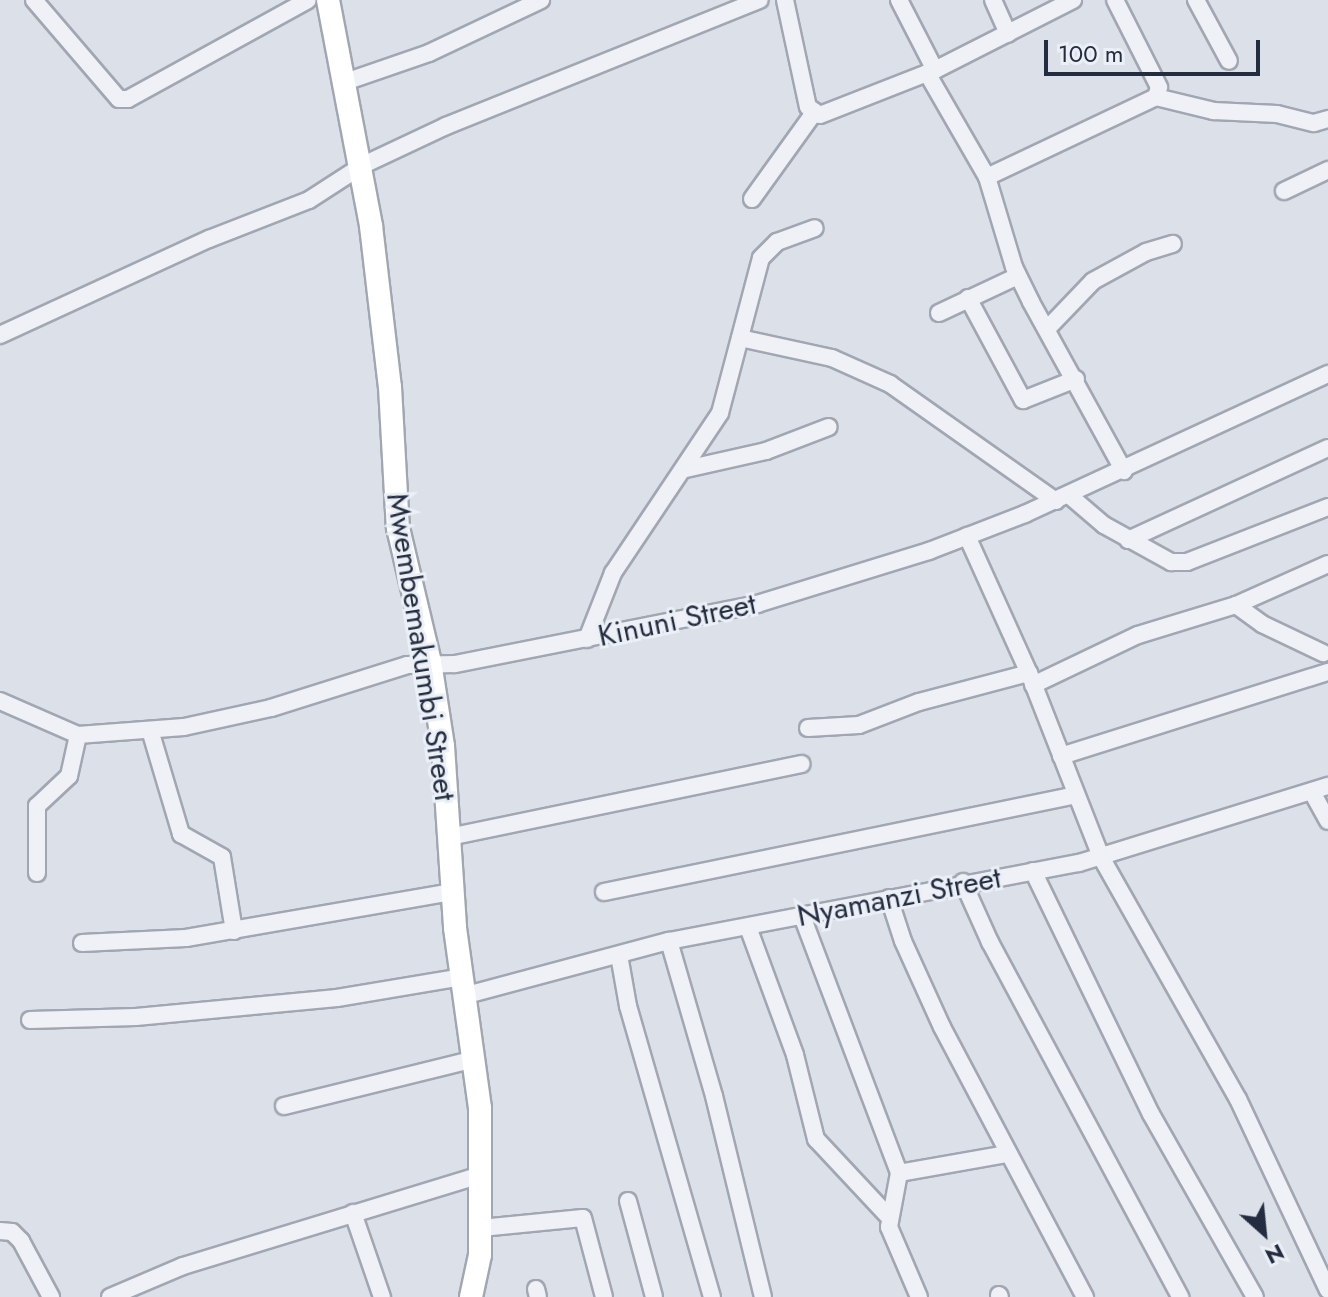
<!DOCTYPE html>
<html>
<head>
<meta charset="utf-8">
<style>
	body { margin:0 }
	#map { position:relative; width:1328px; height:1297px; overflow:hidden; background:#dce0e8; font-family:Jost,sans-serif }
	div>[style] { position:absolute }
	.roads { filter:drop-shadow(2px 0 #a1a7b2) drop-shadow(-2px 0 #a1a7b2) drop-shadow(0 2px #a1a7b2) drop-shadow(0 -2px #a1a7b2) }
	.street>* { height:16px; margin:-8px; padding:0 8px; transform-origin:8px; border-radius:8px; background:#eff1f6 }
	.secondary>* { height:22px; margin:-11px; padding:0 11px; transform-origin:11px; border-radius:11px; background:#fff }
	span { translate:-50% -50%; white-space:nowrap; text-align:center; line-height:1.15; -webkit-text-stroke:6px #ebeff6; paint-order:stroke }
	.street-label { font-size:30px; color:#242d40 }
	.north { position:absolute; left:1224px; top:1193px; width:80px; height:80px; -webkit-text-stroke:6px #ebeff6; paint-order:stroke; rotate:153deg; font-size:22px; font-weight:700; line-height:32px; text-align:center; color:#242d40 }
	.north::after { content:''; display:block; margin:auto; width:28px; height:36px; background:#242d40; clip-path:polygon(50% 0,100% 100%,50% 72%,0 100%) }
	.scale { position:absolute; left:1044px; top:40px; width:216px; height:36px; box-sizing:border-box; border:4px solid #242d40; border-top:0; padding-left:10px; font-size:24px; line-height:28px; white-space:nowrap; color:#242d40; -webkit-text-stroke:6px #ebeff6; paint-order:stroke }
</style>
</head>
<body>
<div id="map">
	<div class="roads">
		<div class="street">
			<i style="left:34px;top:0;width:130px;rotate:49.4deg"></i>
			<i style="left:119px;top:99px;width:9px"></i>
			<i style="left:128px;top:99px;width:205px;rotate:-28.8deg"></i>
			<i style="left:785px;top:0;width:109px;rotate:77.9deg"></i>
			<i style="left:808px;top:107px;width:14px;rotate:34deg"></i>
			<i style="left:820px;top:115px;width:123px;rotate:-21.4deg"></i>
			<i style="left:935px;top:70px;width:155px;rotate:-26.9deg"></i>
			<i style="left:899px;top:0;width:79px;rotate:62.8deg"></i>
			<i style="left:993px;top:0;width:37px;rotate:66deg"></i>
			<i style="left:1196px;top:0;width:69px;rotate:61.6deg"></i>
			<i style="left:927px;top:73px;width:120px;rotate:60deg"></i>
			<i style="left:987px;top:177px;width:94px;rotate:73.3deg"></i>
			<i style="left:1014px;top:267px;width:39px;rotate:64deg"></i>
			<i style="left:1031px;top:302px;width:193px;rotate:61.2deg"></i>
			<i style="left:345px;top:82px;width:89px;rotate:-19deg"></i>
			<i style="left:429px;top:53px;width:124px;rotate:-25.3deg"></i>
			<i style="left:1156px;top:97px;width:60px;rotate:13.6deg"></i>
			<i style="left:1214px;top:111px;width:63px;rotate:2.7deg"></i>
			<i style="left:1277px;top:114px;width:38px;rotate:14deg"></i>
			<i style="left:1314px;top:123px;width:15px;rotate:-16deg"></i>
			<i style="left:987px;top:177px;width:187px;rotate:-25.3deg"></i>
			<i style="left:1156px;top:97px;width:10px;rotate:-73deg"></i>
			<i style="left:1159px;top:87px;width:97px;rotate:-116.8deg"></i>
			<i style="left:1284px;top:191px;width:49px;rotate:-25.5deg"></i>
			<i style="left:752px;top:199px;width:105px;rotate:-54.3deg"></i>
			<i style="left:968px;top:298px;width:116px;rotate:61.7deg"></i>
			<i style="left:1023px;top:400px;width:57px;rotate:-21.6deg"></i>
			<i style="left:939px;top:313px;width:87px;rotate:-25.1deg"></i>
			<i style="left:1047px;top:329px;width:66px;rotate:-46.2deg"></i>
			<i style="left:1093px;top:281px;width:60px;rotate:-28.7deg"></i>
			<i style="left:1146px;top:252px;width:28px;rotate:-17deg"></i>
			<i style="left:0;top:335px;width:230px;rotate:-24.7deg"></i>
			<i style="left:209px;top:239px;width:107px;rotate:-21.3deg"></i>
			<i style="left:309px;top:200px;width:64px;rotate:-32.9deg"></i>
			<i style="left:363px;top:165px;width:92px;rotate:-25.2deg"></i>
			<i style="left:446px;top:126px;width:338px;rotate:-21.9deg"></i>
			<i style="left:740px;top:338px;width:94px;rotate:12.3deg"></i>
			<i style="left:832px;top:358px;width:64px;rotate:24.1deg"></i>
			<i style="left:890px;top:384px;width:203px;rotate:35.2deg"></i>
			<i style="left:686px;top:469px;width:82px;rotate:-12.7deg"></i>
			<i style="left:766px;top:451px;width:67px;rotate:-20.9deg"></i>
			<i style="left:1070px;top:496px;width:45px;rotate:40.5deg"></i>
			<i style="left:1104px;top:525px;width:77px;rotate:28.9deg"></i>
			<i style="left:1171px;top:562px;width:16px"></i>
			<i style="left:1187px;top:562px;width:151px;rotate:-21.3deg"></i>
			<i style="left:967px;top:536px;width:150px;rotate:65.7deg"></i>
			<i style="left:1029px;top:673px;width:198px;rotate:68.6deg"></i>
			<i style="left:1101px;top:857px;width:278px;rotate:60.5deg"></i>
			<i style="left:1238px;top:1099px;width:211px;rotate:64.8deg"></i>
			<i style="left:1128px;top:540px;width:220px;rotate:-24.7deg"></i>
			<i style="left:1236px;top:605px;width:32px;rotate:36deg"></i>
			<i style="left:1262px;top:624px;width:68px;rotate:25.4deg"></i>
			<i style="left:587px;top:639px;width:71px;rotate:-68.5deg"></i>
			<i style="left:613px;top:573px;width:192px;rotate:-56.2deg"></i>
			<i style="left:720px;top:413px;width:160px;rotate:-75.2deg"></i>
			<i style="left:761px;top:258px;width:23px;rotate:-45deg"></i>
			<i style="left:777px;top:242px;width:40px;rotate:-20.2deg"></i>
			<i style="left:1033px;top:685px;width:116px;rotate:-25.5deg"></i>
			<i style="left:1138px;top:635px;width:102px;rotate:-17deg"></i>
			<i style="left:1236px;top:605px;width:101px;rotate:-24deg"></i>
			<i style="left:0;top:701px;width:85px;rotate:23.6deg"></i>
			<i style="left:78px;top:735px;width:106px;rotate:-4.3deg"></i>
			<i style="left:184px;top:727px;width:89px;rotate:-12.3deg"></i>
			<i style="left:271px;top:708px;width:143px;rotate:-17.5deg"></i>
			<i style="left:407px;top:665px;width:48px;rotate:-1.2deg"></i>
			<i style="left:455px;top:664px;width:308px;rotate:-11.2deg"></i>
			<i style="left:757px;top:604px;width:180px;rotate:-17.1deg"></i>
			<i style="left:929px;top:551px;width:103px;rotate:-21.1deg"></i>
			<i style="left:1025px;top:514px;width:334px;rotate:-24.8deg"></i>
			<i style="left:808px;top:728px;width:51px;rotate:-3.4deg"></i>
			<i style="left:859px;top:725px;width:64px;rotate:-21deg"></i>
			<i style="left:919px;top:702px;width:114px;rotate:-14.8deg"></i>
			<i style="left:150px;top:730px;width:109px;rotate:73.4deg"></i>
			<i style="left:181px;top:834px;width:47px;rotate:29.3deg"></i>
			<i style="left:222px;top:857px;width:75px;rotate:80.8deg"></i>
			<i style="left:1061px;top:756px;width:280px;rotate:-17.5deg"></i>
			<i style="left:1312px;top:792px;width:33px;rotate:61deg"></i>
			<i style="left:449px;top:837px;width:360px;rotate:-11.7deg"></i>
			<i style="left:1033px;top:871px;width:270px;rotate:64.1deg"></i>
			<i style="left:1151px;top:1114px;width:210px;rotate:60.4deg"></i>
			<i style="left:37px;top:873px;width:67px;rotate:-90deg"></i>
			<i style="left:37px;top:806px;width:44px;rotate:-43.2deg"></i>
			<i style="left:69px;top:776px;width:42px;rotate:-77.6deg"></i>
			<i style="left:963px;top:882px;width:66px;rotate:65.8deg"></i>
			<i style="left:990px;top:942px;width:403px;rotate:61.8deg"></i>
			<i style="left:604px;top:892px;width:481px;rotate:-11.6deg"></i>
			<i style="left:889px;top:898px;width:45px;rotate:72deg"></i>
			<i style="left:903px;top:941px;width:94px;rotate:65.6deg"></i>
			<i style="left:942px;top:1027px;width:306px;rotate:62.1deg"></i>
			<i style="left:802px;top:916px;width:275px;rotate:69.3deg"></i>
			<i style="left:899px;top:1173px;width:55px;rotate:100.5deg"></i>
			<i style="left:889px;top:1227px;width:76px;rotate:66.8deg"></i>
			<i style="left:748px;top:927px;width:136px;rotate:69.8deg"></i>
			<i style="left:795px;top:1055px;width:87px;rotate:76deg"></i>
			<i style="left:816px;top:1139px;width:104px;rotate:46.9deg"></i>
			<i style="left:669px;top:941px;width:161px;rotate:73.8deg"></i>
			<i style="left:714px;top:1096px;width:207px;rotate:76.3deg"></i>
			<i style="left:82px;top:943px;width:104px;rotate:-2.8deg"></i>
			<i style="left:186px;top:938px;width:269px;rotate:-9.8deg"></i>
			<i style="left:619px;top:955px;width:52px;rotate:80deg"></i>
			<i style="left:628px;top:1006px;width:303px;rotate:73.9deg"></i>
			<i style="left:467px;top:995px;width:209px;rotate:-15deg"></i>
			<i style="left:669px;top:941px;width:417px;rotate:-10.8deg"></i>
			<i style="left:1079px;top:863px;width:261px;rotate:-17.2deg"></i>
			<i style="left:30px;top:1020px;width:106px;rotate:-1.6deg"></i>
			<i style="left:136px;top:1017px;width:202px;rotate:-5.4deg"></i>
			<i style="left:337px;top:998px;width:128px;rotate:-9.5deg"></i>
			<i style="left:284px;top:1106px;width:197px;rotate:-13.8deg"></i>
			<i style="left:899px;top:1173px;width:110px;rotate:-10deg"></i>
			<i style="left:628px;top:1201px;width:99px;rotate:74.8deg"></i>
			<i style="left:353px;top:1213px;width:89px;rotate:71deg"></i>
			<i style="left:481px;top:1228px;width:102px;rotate:-5.6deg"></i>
			<i style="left:583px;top:1218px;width:82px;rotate:75.1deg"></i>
			<i style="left:0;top:1231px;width:12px;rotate:5deg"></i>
			<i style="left:12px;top:1232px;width:13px;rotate:45deg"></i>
			<i style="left:21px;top:1241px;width:64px;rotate:61.8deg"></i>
			<i style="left:536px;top:1289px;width:8px;rotate:76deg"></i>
			<i style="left:999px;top:1295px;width:2px;rotate:63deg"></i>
			<i style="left:110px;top:1297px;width:79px;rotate:-23deg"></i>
			<i style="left:183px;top:1266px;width:312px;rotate:-17deg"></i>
		</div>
		<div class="secondary">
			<i style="left:328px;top:0;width:230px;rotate:79.2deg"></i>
			<i style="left:371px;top:226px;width:162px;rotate:83.3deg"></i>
			<i style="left:390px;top:387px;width:141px;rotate:86.8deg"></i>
			<i style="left:398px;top:528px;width:138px;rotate:76.6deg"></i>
			<i style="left:430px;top:662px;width:85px;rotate:81.2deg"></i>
			<i style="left:443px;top:746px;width:182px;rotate:86.2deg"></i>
			<i style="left:455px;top:928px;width:182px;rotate:82.1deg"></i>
			<i style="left:480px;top:1108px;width:147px;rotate:90deg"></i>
			<i style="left:480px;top:1255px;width:43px;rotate:102.1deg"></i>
		</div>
	</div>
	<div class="street-label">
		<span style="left:677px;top:620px;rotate:-12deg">Kinuni Street</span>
		<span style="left:421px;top:647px;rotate:81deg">Mwembemakumbi Street</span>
		<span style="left:899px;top:897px;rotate:-11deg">Nyamanzi Street</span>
	</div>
	<div class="north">N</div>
	<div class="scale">100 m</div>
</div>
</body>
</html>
